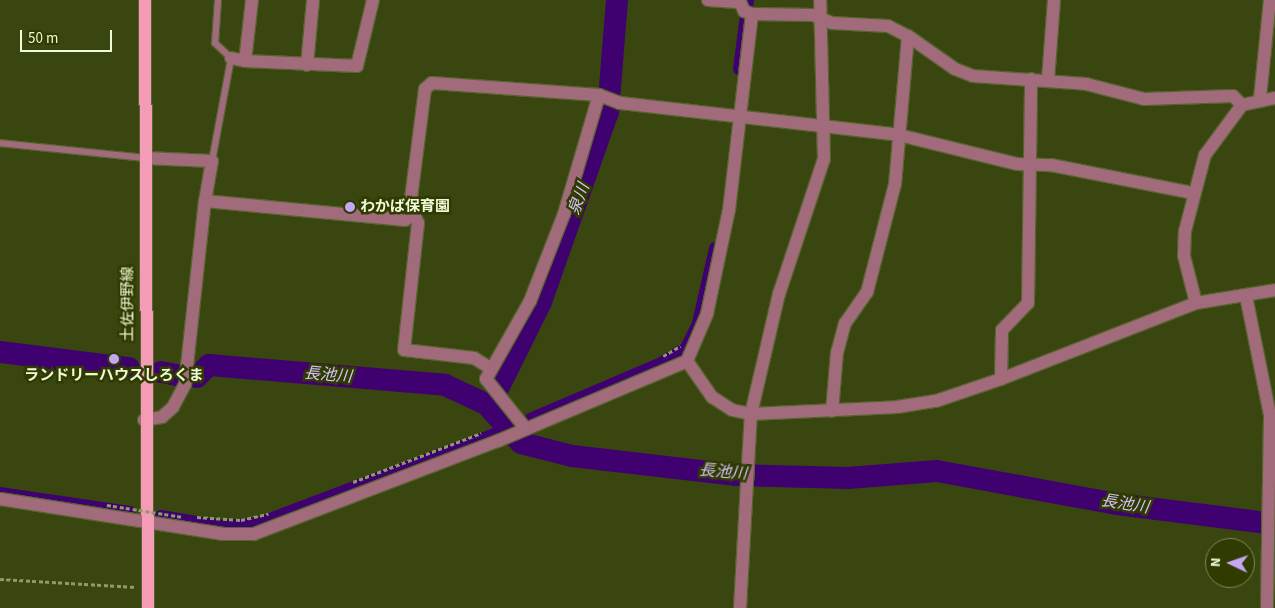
<!DOCTYPE html>
<html>
<head>
<meta charset="utf-8">
<style>
	body { margin:0 }
	#map { position:relative; width:1275px; height:608px; overflow:hidden; background:#3a4610; font-family:"Source Sans 3","Noto Sans JP",sans-serif }
	div>[style] { position:absolute }
	.canal>* { height:12px; margin:-6px; padding:0 6px; transform-origin:6px; border-radius:6px; background:#400170 }
	.river>* { height:22px; margin:-11px; padding:0 11px; transform-origin:11px; border-radius:11px; background:#400170 }
	.path>* { height:2.5px; margin-top:-1.25px; transform-origin:0; background:repeating-linear-gradient(90deg,#8e9a6c 0 4px,transparent 0 6.5px) }
	.roads { filter:drop-shadow(1px 0 #576330) drop-shadow(-1px 0 #576330) drop-shadow(0 1px #576330) drop-shadow(0 -1px #576330) }
	.service>* { height:6px; margin:-3px; padding:0 3px; transform-origin:3px; border-radius:3px; background:#a26b7b }
	.minor>* { height:12px; margin:-6px; padding:0 6px; transform-origin:6px; border-radius:6px; background:#a26b7b }
	.primary>* { height:12px; margin:-6px; padding:0 6px; transform-origin:6px; border-radius:6px; background:#f49cb5 }
	.path-bridge>* { height:2.5px; margin-top:-1.25px; transform-origin:0; background:repeating-linear-gradient(90deg,#8e9a6c 0 4px,transparent 0 6.5px) }
	.dots>* { width:14px; height:14px; translate:-50% -50%; box-sizing:border-box; border:2px solid #303b02; border-radius:50% }
	span { translate:-50% -50%; white-space:nowrap; text-align:center; line-height:1.15; -webkit-text-stroke:5px #303b02; paint-order:stroke }
	.poi-label { font-size:15px; color:#effad6; font-weight:700 }
	.left { translate:0 -50%; text-align:left }
	.street-label { font-size:15px; color:#effad6 }
	.water-label { font-size:16px; color:#d7c3f9; font-style:italic }
	.north { position:absolute; left:1205px; top:538px; width:50px; height:50px; box-sizing:border-box; background:#303b02; border:1px solid #7c8757; border-radius:50%; rotate:273deg; font-size:14px; font-weight:700; line-height:20px; text-align:center; color:#effad6 }
	.north::after { content:''; display:block; margin:auto; width:18px; height:22px; background:#c4a7f2; clip-path:polygon(50% 0,100% 100%,50% 72%,0 100%) }
	.scale { position:absolute; left:20px; top:30px; width:92px; height:22px; box-sizing:border-box; border:2px solid #effad6; border-top:0; padding-left:6px; font-size:15px; line-height:18px; white-space:nowrap; color:#effad6; -webkit-text-stroke:4px #303b02; paint-order:stroke }
</style>
</head>
<body>
<div id="map">
	<div class="canal">
		<i style="left:739px;top:69px;width:70px;rotate:-82.6deg"></i>
		<i style="left:530px;top:419px;width:142px;rotate:-23.1deg"></i>
		<i style="left:661px;top:363px;width:29px;rotate:-31deg"></i>
		<i style="left:686px;top:348px;width:28px;rotate:-64deg"></i>
		<i style="left:698px;top:323px;width:77px;rotate:-77.2deg"></i>
		<i style="left:0;top:493px;width:131px;rotate:8.3deg"></i>
		<i style="left:161px;top:516px;width:60px;rotate:9.6deg"></i>
		<i style="left:220px;top:526px;width:39px;rotate:-4deg"></i>
		<i style="left:259px;top:523px;width:269px;rotate:-20.7deg"></i>
	</div>
	<div class="river">
		<i style="left:0;top:352px;width:130px;rotate:7.1deg"></i>
		<i style="left:161px;top:372px;width:16px;rotate:11deg"></i>
		<i style="left:197px;top:377px;width:17px;rotate:-45deg"></i>
		<i style="left:209px;top:365px;width:237px;rotate:4.8deg"></i>
		<i style="left:445px;top:385px;width:45px;rotate:24.9deg"></i>
		<i style="left:486px;top:404px;width:52px;rotate:48.1deg"></i>
		<i style="left:521px;top:443px;width:53px;rotate:14.3deg"></i>
		<i style="left:572px;top:456px;width:164px;rotate:6.6deg"></i>
		<i style="left:735px;top:475px;width:113px;rotate:1.5deg"></i>
		<i style="left:848px;top:478px;width:89px;rotate:-4.5deg"></i>
		<i style="left:937px;top:471px;width:183px;rotate:10.4deg"></i>
		<i style="left:1117px;top:504px;width:159px;rotate:7.2deg"></i>
		<i style="left:499px;top:387px;width:95px;rotate:-63.7deg"></i>
		<i style="left:541px;top:302px;width:201px;rotate:-70.6deg"></i>
		<i style="left:608px;top:112px;width:112px;rotate:-85.4deg"></i>
	</div>
	<div class="path">
		<i style="left:663px;top:356px;width:20px;rotate:-30deg"></i>
		<i style="left:353px;top:482px;width:137px;rotate:-20.9deg"></i>
		<i style="left:197px;top:517px;width:44px;rotate:3.9deg"></i>
		<i style="left:241px;top:520px;width:28px;rotate:-13deg"></i>
		<i style="left:0;top:579px;width:136px;rotate:3.4deg"></i>
	</div>
	<div class="roads">
		<div class="service">
			<i style="left:0;top:143px;width:146px;rotate:5.9deg"></i>
			<i style="left:212px;top:161px;width:105px;rotate:-79.5deg"></i>
			<i style="left:231px;top:58px;width:22px;rotate:-137deg"></i>
			<i style="left:215px;top:43px;width:43px;rotate:-86deg"></i>
		</div>
		<div class="minor">
			<i style="left:252px;top:0;width:61px;rotate:96.5deg"></i>
			<i style="left:245px;top:61px;width:112px;rotate:2.6deg"></i>
			<i style="left:357px;top:66px;width:68px;rotate:-76.4deg"></i>
			<i style="left:708px;top:0;width:32px;rotate:4deg"></i>
			<i style="left:740px;top:2px;width:10px;rotate:66deg"></i>
			<i style="left:744px;top:11px;width:9px;rotate:21deg"></i>
			<i style="left:752px;top:14px;width:61px;rotate:0.9deg"></i>
			<i style="left:813px;top:15px;width:21px;rotate:23deg"></i>
			<i style="left:832px;top:23px;width:56px;rotate:3.1deg"></i>
			<i style="left:888px;top:26px;width:22px;rotate:27deg"></i>
			<i style="left:908px;top:36px;width:149px;rotate:95deg"></i>
			<i style="left:895px;top:184px;width:112px;rotate:104.5deg"></i>
			<i style="left:867px;top:292px;width:38px;rotate:125deg"></i>
			<i style="left:845px;top:323px;width:30px;rotate:105deg"></i>
			<i style="left:837px;top:352px;width:59px;rotate:94.8deg"></i>
			<i style="left:908px;top:36px;width:57px;rotate:35.1deg"></i>
			<i style="left:955px;top:69px;width:19px;rotate:21deg"></i>
			<i style="left:973px;top:76px;width:113px;rotate:4deg"></i>
			<i style="left:1086px;top:84px;width:60px;rotate:14.5deg"></i>
			<i style="left:1144px;top:99px;width:89px;rotate:-1.9deg"></i>
			<i style="left:1233px;top:96px;width:13px;rotate:45deg"></i>
			<i style="left:231px;top:58px;width:14px;rotate:12deg"></i>
			<i style="left:307px;top:65px;width:65px;rotate:-84.7deg"></i>
			<i style="left:1048px;top:80px;width:80px;rotate:-85.7deg"></i>
			<i style="left:1260px;top:98px;width:99px;rotate:-84.2deg"></i>
			<i style="left:145px;top:158px;width:67px;rotate:2.6deg"></i>
			<i style="left:212px;top:161px;width:41px;rotate:99.9deg"></i>
			<i style="left:1246px;top:296px;width:121px;rotate:78.6deg"></i>
			<i style="left:1270px;top:415px;width:193px;rotate:90.9deg"></i>
			<i style="left:1196px;top:303px;width:49px;rotate:-104.3deg"></i>
			<i style="left:1184px;top:256px;width:25px;rotate:-88deg"></i>
			<i style="left:1185px;top:231px;width:79px;rotate:-75.3deg"></i>
			<i style="left:1205px;top:155px;width:62px;rotate:-53.5deg"></i>
			<i style="left:1242px;top:105px;width:34px;rotate:-12deg"></i>
			<i style="left:687px;top:361px;width:44px;rotate:55.2deg"></i>
			<i style="left:712px;top:397px;width:24px;rotate:33deg"></i>
			<i style="left:732px;top:410px;width:19px;rotate:12deg"></i>
			<i style="left:751px;top:414px;width:146px;rotate:-2.7deg"></i>
			<i style="left:897px;top:407px;width:39px;rotate:-9deg"></i>
			<i style="left:936px;top:401px;width:69px;rotate:-18.7deg"></i>
			<i style="left:1001px;top:379px;width:209px;rotate:-21.3deg"></i>
			<i style="left:1196px;top:303px;width:80px;rotate:-9.3deg"></i>
			<i style="left:490px;top:368px;width:19px;rotate:-148deg"></i>
			<i style="left:474px;top:358px;width:70px;rotate:-173.5deg"></i>
			<i style="left:404px;top:350px;width:128px;rotate:-83.7deg"></i>
			<i style="left:418px;top:223px;width:19px;rotate:-115deg"></i>
			<i style="left:410px;top:206px;width:118px;rotate:-82.7deg"></i>
			<i style="left:425px;top:89px;width:9px;rotate:-41deg"></i>
			<i style="left:432px;top:83px;width:167px;rotate:4.1deg"></i>
			<i style="left:599px;top:95px;width:22px;rotate:21deg"></i>
			<i style="left:620px;top:103px;width:281px;rotate:6.5deg"></i>
			<i style="left:899px;top:135px;width:122px;rotate:13.8deg"></i>
			<i style="left:1017px;top:164px;width:34px;rotate:2deg"></i>
			<i style="left:1051px;top:165px;width:144px;rotate:11.2deg"></i>
			<i style="left:1001px;top:379px;width:49px;rotate:-88.8deg"></i>
			<i style="left:1002px;top:330px;width:37px;rotate:-46deg"></i>
			<i style="left:1028px;top:303px;width:224px;rotate:-89.2deg"></i>
			<i style="left:144px;top:420px;width:18px;rotate:-9deg"></i>
			<i style="left:162px;top:417px;width:15px;rotate:-42deg"></i>
			<i style="left:173px;top:407px;width:26px;rotate:-62deg"></i>
			<i style="left:185px;top:384px;width:184px;rotate:-83.8deg"></i>
			<i style="left:205px;top:201px;width:201px;rotate:5.4deg"></i>
			<i style="left:405px;top:220px;width:11px;rotate:-34deg"></i>
			<i style="left:526px;top:429px;width:64px;rotate:-128.7deg"></i>
			<i style="left:486px;top:379px;width:90px;rotate:-60.6deg"></i>
			<i style="left:530px;top:301px;width:93px;rotate:-68.7deg"></i>
			<i style="left:564px;top:214px;width:124px;rotate:-73.6deg"></i>
			<i style="left:0;top:499px;width:226px;rotate:8.9deg"></i>
			<i style="left:223px;top:534px;width:31px"></i>
			<i style="left:254px;top:534px;width:261px;rotate:-20.9deg"></i>
			<i style="left:498px;top:441px;width:205px;rotate:-22.9deg"></i>
			<i style="left:687px;top:361px;width:51px;rotate:-66.9deg"></i>
			<i style="left:707px;top:314px;width:106px;rotate:-78.1deg"></i>
			<i style="left:729px;top:210px;width:197px;rotate:-83.3deg"></i>
			<i style="left:740px;top:608px;width:194px;rotate:-86.8deg"></i>
			<i style="left:751px;top:414px;width:123px;rotate:-76.9deg"></i>
			<i style="left:779px;top:294px;width:142px;rotate:-71.6deg"></i>
			<i style="left:824px;top:159px;width:159px;rotate:-91.4deg"></i>
		</div>
		<div class="primary">
			<i style="left:145px;top:0;width:608px;rotate:89.72deg"></i>
		</div>
	</div>
	<div class="path-bridge">
		<i style="left:107px;top:505px;width:77px;rotate:9deg"></i>
	</div>
	<div class="dots">
		<i style="left:350px;top:207px;background:#c4a7f2"></i>
		<i style="left:114px;top:359px;background:#c4a7f2"></i>
	</div>
	<div class="poi-label">
		<span class="left" style="left:360px;top:207px">わかば保育園</span>
		<span style="left:114px;top:376px">ランドリーハウスしろくま</span>
	</div>
	<div class="street-label">
		<span style="left:128px;top:304px;rotate:-90deg">土佐伊野線</span>
	</div>
	<div class="water-label">
		<span style="left:579px;top:199px;rotate:-70deg">泉川</span>
		<span style="left:328px;top:375px;rotate:5deg">長池川</span>
		<span style="left:723px;top:472px;rotate:5deg">長池川</span>
		<span style="left:1125px;top:504px;rotate:9deg">長池川</span>
	</div>
	<div class="north">N</div>
	<div class="scale">50 m</div>
</div>
</body>
</html>
